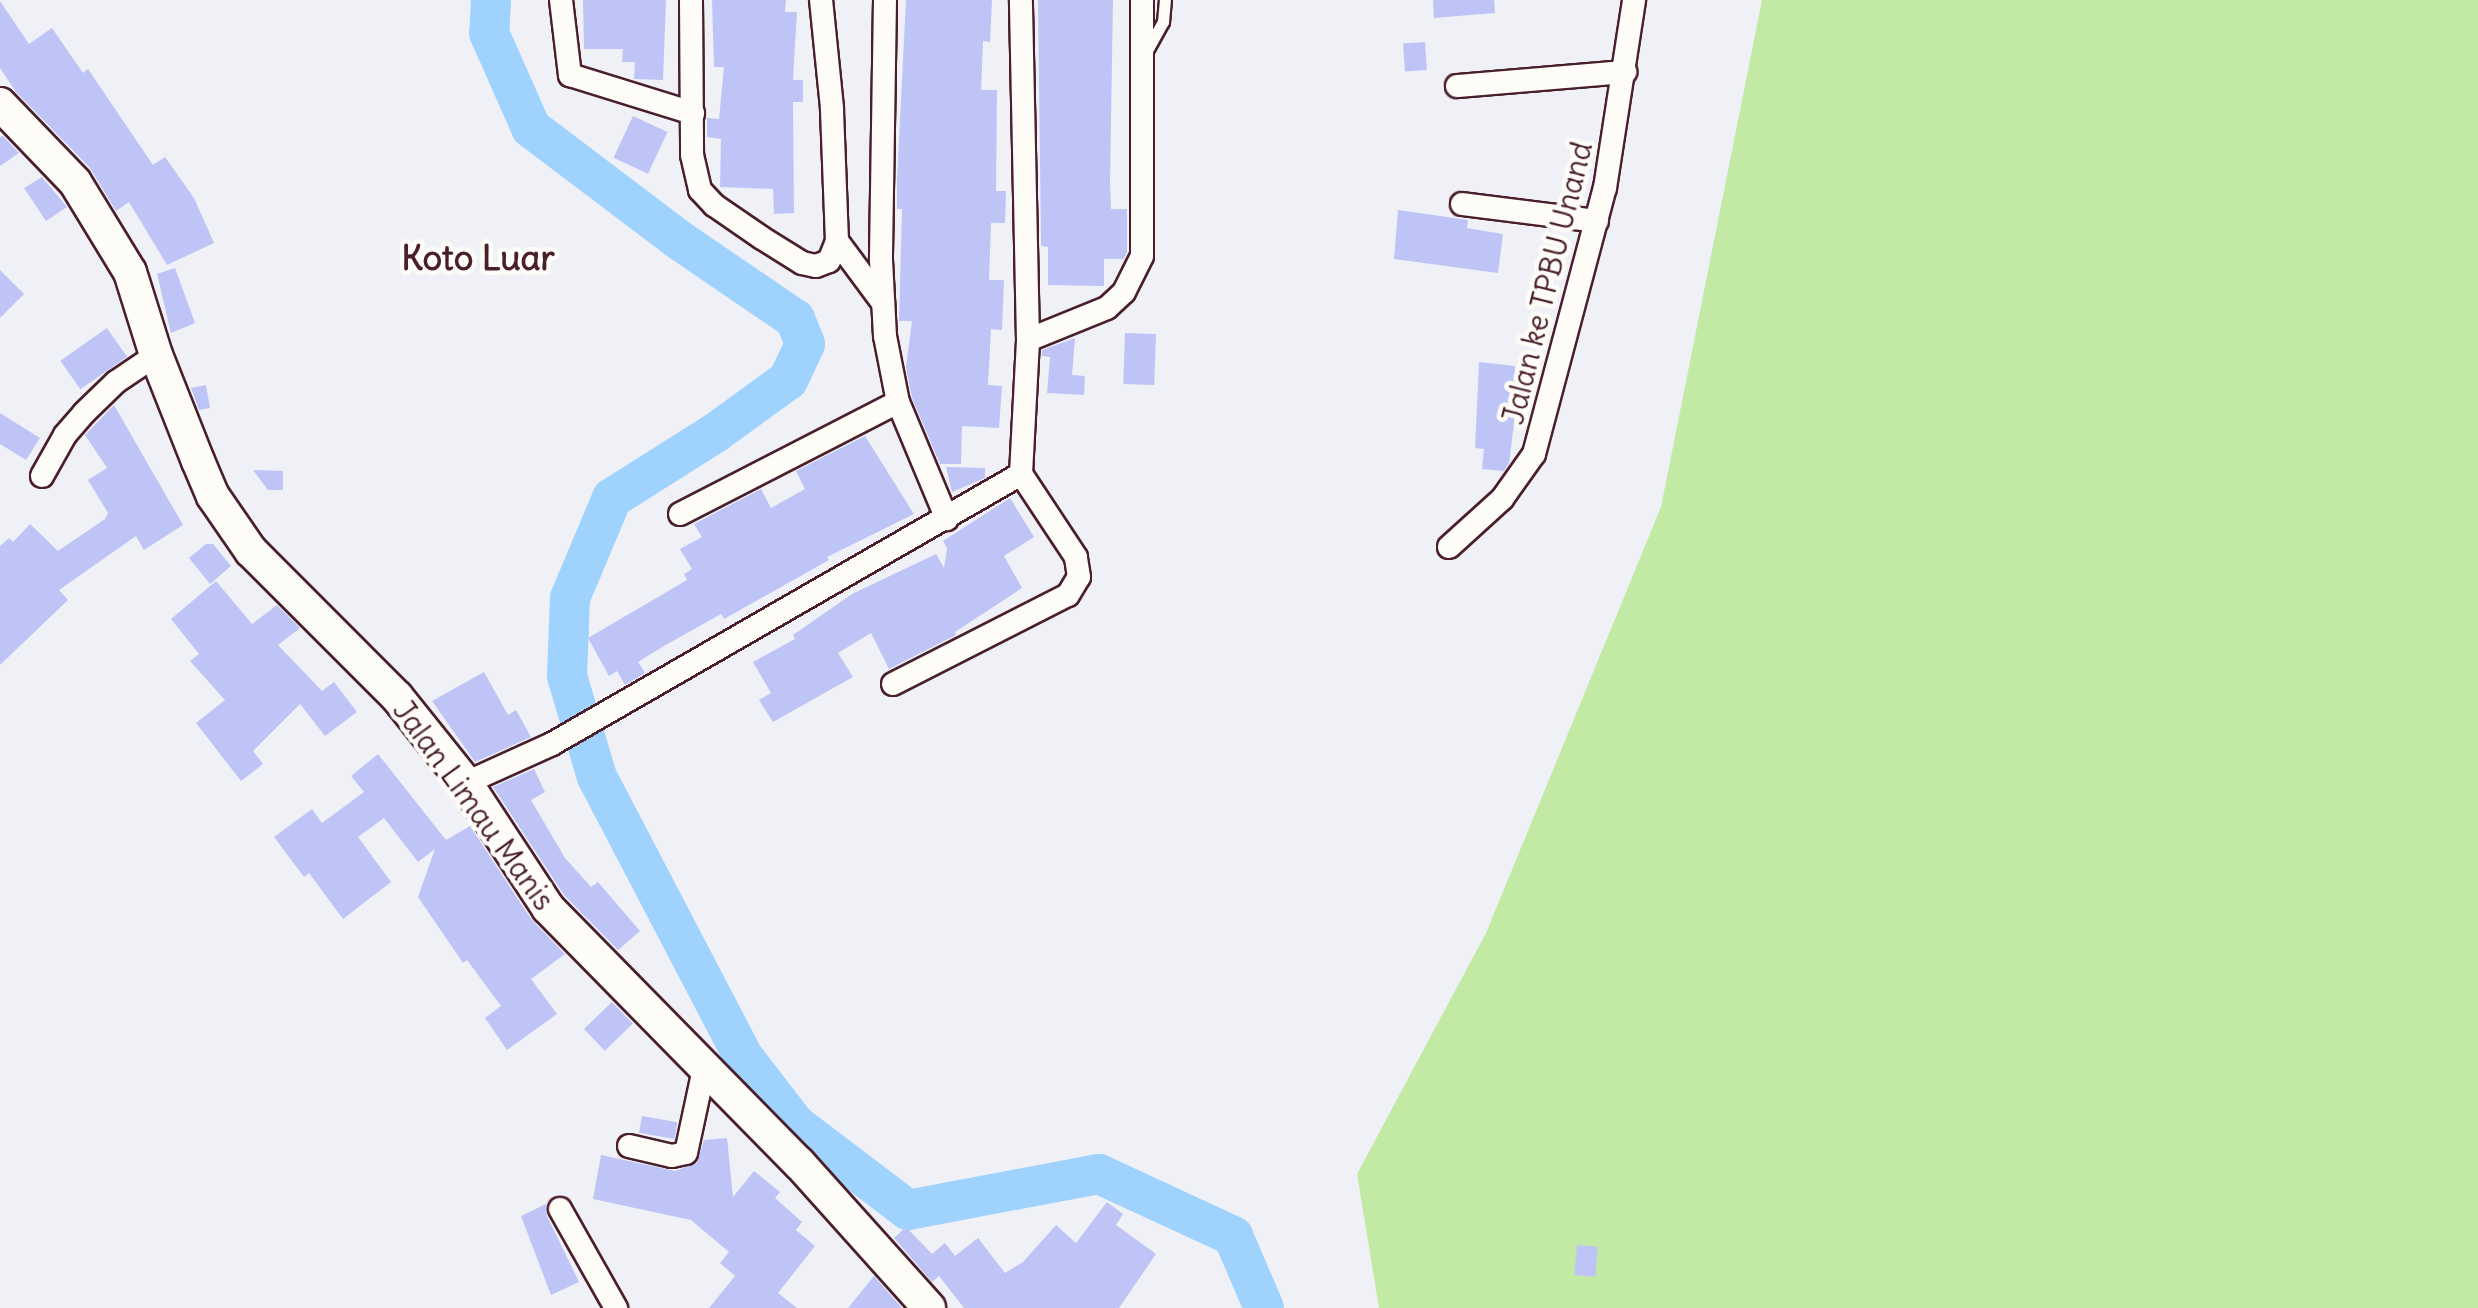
<!DOCTYPE html>
<html>
<head>
<meta charset="utf-8">
<style>
	body { margin:0 }
	#map { position:relative; width:2478px; height:1308px; overflow:hidden; background:#f0f1f7; font-family:Delius,sans-serif }
	div>[style] { position:absolute }
	.green>* { inset:0; background:#c2eaa5 }
	.river>* { height:40px; margin:-20px; padding:0 20px; transform-origin:20px; border-radius:20px; background:#9fd2fd }
	.building>* { inset:0; background:#bec4f6; transform-origin:0 0 }
	.roads { filter:drop-shadow(2px 0 #4a1f2b) drop-shadow(-2px 0 #4a1f2b) drop-shadow(0 2px #4a1f2b) drop-shadow(0 -2px #4a1f2b) }
	.lane>* { height:11px; margin:-5.5px; padding:0 5.5px; transform-origin:5.5px; border-radius:5.5px; background:#fdfcf7 }
	.street>* { height:22px; margin:-11px; padding:0 11px; transform-origin:11px; border-radius:11px; background:#fdfcf7 }
	.secondary>* { height:32px; margin:-16px; padding:0 16px; transform-origin:16px; border-radius:16px; background:#fdfcf7 }
	span { translate:-50% -50%; white-space:nowrap; text-align:center; line-height:1.15; -webkit-text-stroke:9px #fdfcf7; paint-order:stroke }
	.street-label { font-size:30px; color:#4a1f2b }
	.quarter-label { font-size:35px; color:#4a1f2b; font-weight:700 }
</style>
</head>
<body>
<div id="map">
	<div class="green">
		<i style="clip-path:polygon(1762px 0,2478px 0,2478px 1308px,1379px 1308px,1357px 1174px,1486px 933px,1661px 507px)"></i>
	</div>
	<div class="river">
		<i style="left:491px;top:0;width:33px;rotate:93deg"></i>
		<i style="left:489px;top:33px;width:104px;rotate:66.1deg"></i>
		<i style="left:531px;top:128px;width:189px;rotate:37.1deg"></i>
		<i style="left:682px;top:242px;width:137px;rotate:34.3deg"></i>
		<i style="left:795px;top:319px;width:27px;rotate:68deg"></i>
		<i style="left:805px;top:344px;width:40px;rotate:115deg"></i>
		<i style="left:788px;top:380px;width:90px;rotate:144deg"></i>
		<i style="left:715px;top:433px;width:122px;rotate:147.7deg"></i>
		<i style="left:612px;top:498px;width:108px;rotate:112.8deg"></i>
		<i style="left:570px;top:598px;width:78px;rotate:92.2deg"></i>
		<i style="left:567px;top:676px;width:105px;rotate:73.5deg"></i>
		<i style="left:597px;top:777px;width:317px;rotate:62.4deg"></i>
		<i style="left:744px;top:1058px;width:85px;rotate:52.2deg"></i>
		<i style="left:796px;top:1125px;width:141px;rotate:37.2deg"></i>
		<i style="left:908px;top:1210px;width:194px;rotate:-10.7deg"></i>
		<i style="left:1099px;top:1174px;width:148px;rotate:24.8deg"></i>
		<i style="left:1233px;top:1236px;width:78px;rotate:66.7deg"></i>
	</div>
	<div class="building">
		<i style="clip-path:polygon(583px 0,666px 0,663px 80px,634px 79px,635px 62px,622px 62px,623px 49px,584px 49px)"></i>
		<i style="clip-path:polygon(712px 0,786px 0,785px 12px,797px 12px,793px 80px,803px 80px,803px 102px,793px 102px,794px 213px,774px 214px,773px 189px,720px 187px,721px 139px,707px 137px,707px 118px,719px 119px,724px 67px,714px 67px)"></i>
		<i style="clip-path:polygon(906px 0,992px 0,990px 42px,983px 41px,981px 90px,997px 90px,996px 191px,1006px 191px,1005px 223px,991px 223px,989px 280px,1004px 280px,1002px 330px,991px 329px,988px 385px,1002px 386px,999px 428px,962px 426px,961px 464px,940px 464px,912px 398px,906px 367px,912px 321px,899px 321px,902px 209px,897px 209px,897px 180px)"></i>
		<i style="clip-path:polygon(1038px 0,1113px 0,1110px 182px,1111px 209px,1127px 209px,1127px 252px,1124px 259px,1104px 259px,1104px 286px,1048px 285px,1048px 247px,1041px 246px)"></i>
		<i style="clip-path:polygon(1433px 0,1494px 0,1495px 13px,1434px 18px)"></i>
		<i style="clip-path:polygon(0 1px,29px 44px,52px 28px,83px 73px,88px 69px,153px 165px,165px 157px,194px 198px,214px 243px,167px 265px,129px 202px,116px 211px,90px 168px,16px 92px,0 68px)"></i>
		<i style="left:1425px;top:42px;width:28px;height:22px;rotate:86deg"></i>
		<i style="left:633px;top:116px;width:38px;height:46px;rotate:25deg"></i>
		<i style="clip-path:polygon(3px 136px,19px 153px,0 166px,0 137px)"></i>
		<i style="clip-path:polygon(42px 177px,67px 207px,46px 221px,24px 188px)"></i>
		<i style="clip-path:polygon(1398px 210px,1468px 220px,1467px 228px,1503px 234px,1498px 273px,1394px 259px)"></i>
		<i style="clip-path:polygon(175px 268px,195px 323px,171px 333px,157px 274px)"></i>
		<i style="clip-path:polygon(0 270px,24px 294px,0 318px)"></i>
		<i style="left:107px;top:328px;width:35px;height:57px;rotate:55deg"></i>
		<i style="left:1125px;top:333px;width:31px;height:51px;rotate:2deg"></i>
		<i style="clip-path:polygon(1075px 338px,1072px 375px,1085px 376px,1084px 395px,1047px 393px,1050px 357px,1042px 356px,1042px 350px)"></i>
		<i style="clip-path:polygon(1479px 362px,1515px 366px,1514px 424px,1509px 463px,1504px 471px,1482px 469px,1484px 449px,1475px 448px)"></i>
		<i style="clip-path:polygon(206px 385px,210px 408px,199px 410px,191px 388px)"></i>
		<i style="clip-path:polygon(114px 405px,183px 525px,144px 550px,136px 536px,59px 590px,68px 600px,0 665px,0 546px,9px 538px,13px 542px,30px 524px,58px 551px,105px 519px,108px 513px,88px 480px,107px 468px,85px 435px)"></i>
		<i style="clip-path:polygon(0 413px,40px 438px,26px 460px,0 444px)"></i>
		<i style="clip-path:polygon(865px 436px,914px 514px,827px 557px,829px 560px,724px 619px,721px 614px,664px 646px,638px 662px,645px 673px,625px 685px,617px 671px,609px 676px,588px 638px,687px 580px,684px 574px,692px 569px,680px 549px,702px 537px,694px 524px,761px 489px,771px 508px,805px 489px,796px 471px)"></i>
		<i style="clip-path:polygon(946px 467px,985px 468px,985px 478px,952px 492px)"></i>
		<i style="clip-path:polygon(253px 470px,283px 471px,283px 490px,268px 490px)"></i>
		<i style="clip-path:polygon(1010px 498px,1034px 537px,1004px 556px,1022px 588px,955px 632px,956px 635px,889px 669px,871px 633px,838px 653px,853px 677px,773px 722px,759px 700px,771px 693px,753px 662px,795px 639px,793px 635px,852px 594px,936px 554px,944px 568px,947px 548px,943px 541px)"></i>
		<i style="clip-path:polygon(206px 544px,213px 544px,231px 566px,210px 584px,189px 558px)"></i>
		<i style="clip-path:polygon(216px 581px,252px 624px,277px 605px,300px 628px,278px 645px,322px 691px,334px 682px,357px 712px,325px 736px,300px 704px,253px 751px,263px 764px,241px 781px,196px 723px,225px 700px,190px 661px,199px 654px,171px 619px)"></i>
		<i style="clip-path:polygon(484px 672px,508px 715px,516px 710px,531px 737px,475px 762px,432px 701px)"></i>
		<i style="clip-path:polygon(378px 754px,446px 840px,470px 826px,531px 919px,565px 954px,531px 979px,557px 1014px,507px 1050px,485px 1018px,501px 1006px,467px 960px,463px 963px,418px 897px,435px 849px,418px 862px,384px 818px,358px 837px,391px 882px,343px 919px,309px 873px,304px 877px,274px 837px,312px 809px,322px 823px,364px 792px,351px 776px)"></i>
		<i style="clip-path:polygon(534px 769px,545px 792px,531px 800px,565px 858px,591px 887px,598px 882px,640px 931px,618px 950px,564px 895px,493px 787px)"></i>
		<i style="left:612px;top:1002px;width:30px;height:39px;rotate:46deg"></i>
		<i style="left:642px;top:1116px;width:36px;height:17px;rotate:10deg"></i>
		<i style="clip-path:polygon(727px 1138px,733px 1197px,754px 1171px,780px 1192px,775px 1198px,802px 1222px,796px 1230px,815px 1246px,778px 1293px,797px 1308px,709px 1308px,735px 1276px,720px 1263px,729px 1252px,691px 1220px,593px 1199px,601px 1155px,675px 1171px,697px 1163px,704px 1140px)"></i>
		<i style="clip-path:polygon(1107px 1202px,1123px 1214px,1116px 1225px,1156px 1254px,1119px 1308px,964px 1308px,939px 1276px,932px 1282px,894px 1238px,906px 1227px,932px 1254px,945px 1243px,955px 1256px,978px 1238px,1005px 1273px,1023px 1262px,1056px 1225px,1076px 1243px)"></i>
		<i style="clip-path:polygon(546px 1204px,547px 1216px,579px 1282px,551px 1295px,521px 1216px)"></i>
		<i style="left:1577px;top:1245px;width:21px;height:30px;rotate:5deg"></i>
		<i style="clip-path:polygon(874px 1276px,902px 1308px,848px 1308px)"></i>
	</div>
	<div class="roads">
		<div class="lane">
			<i style="left:1145px;top:54px;width:37px;rotate:-61deg"></i>
			<i style="left:1163px;top:22px;width:22px;rotate:-85deg"></i>
		</div>
		<div class="street">
			<i style="left:561px;top:0;width:76px;rotate:83.2deg"></i>
			<i style="left:570px;top:75px;width:129px;rotate:17.2deg"></i>
			<i style="left:691px;top:0;width:155px;rotate:89.6deg"></i>
			<i style="left:692px;top:155px;width:36px;rotate:77deg"></i>
			<i style="left:700px;top:190px;width:21px;rotate:47deg"></i>
			<i style="left:714px;top:205px;width:58px;rotate:34.5deg"></i>
			<i style="left:762px;top:238px;width:47px;rotate:32deg"></i>
			<i style="left:802px;top:263px;width:14px;rotate:12deg"></i>
			<i style="left:816px;top:266px;width:14px;rotate:-21deg"></i>
			<i style="left:829px;top:261px;width:22px;rotate:-68deg"></i>
			<i style="left:837px;top:241px;width:133px;rotate:-92.2deg"></i>
			<i style="left:832px;top:108px;width:109px;rotate:-95.8deg"></i>
			<i style="left:885px;top:0;width:260px;rotate:90.9deg"></i>
			<i style="left:881px;top:260px;width:76px;rotate:87deg"></i>
			<i style="left:885px;top:336px;width:67px;rotate:78.9deg"></i>
			<i style="left:898px;top:402px;width:127px;rotate:67.3deg"></i>
			<i style="left:1457px;top:86px;width:169px;rotate:-4.8deg"></i>
			<i style="left:1462px;top:204px;width:136px;rotate:7.2deg"></i>
			<i style="left:837px;top:241px;width:77px;rotate:53.4deg"></i>
			<i style="left:1028px;top:340px;width:85px;rotate:-22.1deg"></i>
			<i style="left:1107px;top:308px;width:23px;rotate:-43deg"></i>
			<i style="left:1124px;top:292px;width:40px;rotate:-63.4deg"></i>
			<i style="left:1142px;top:256px;width:256px;rotate:-90deg"></i>
			<i style="left:42px;top:476px;width:47px;rotate:-60.7deg"></i>
			<i style="left:65px;top:435px;width:29px;rotate:-49deg"></i>
			<i style="left:84px;top:413px;width:45px;rotate:-44.1deg"></i>
			<i style="left:116px;top:382px;width:48px;rotate:-34deg"></i>
			<i style="left:680px;top:514px;width:245px;rotate:-27.2deg"></i>
			<i style="left:1449px;top:547px;width:72px;rotate:-42.2deg"></i>
			<i style="left:1502px;top:499px;width:55px;rotate:-54.6deg"></i>
			<i style="left:1534px;top:454px;width:275px;rotate:-75.1deg"></i>
			<i style="left:1605px;top:188px;width:190px;rotate:-81.2deg"></i>
			<i style="left:893px;top:684px;width:196px;rotate:-27deg"></i>
			<i style="left:1068px;top:595px;width:21px;rotate:-59deg"></i>
			<i style="left:1079px;top:577px;width:20px;rotate:-99deg"></i>
			<i style="left:1076px;top:557px;width:100px;rotate:-123.5deg"></i>
			<i style="left:466px;top:783px;width:94px;rotate:-24.4deg"></i>
			<i style="left:552px;top:744px;width:541px;rotate:-29.93deg"></i>
			<i style="left:1021px;top:474px;width:134px;rotate:-87deg"></i>
			<i style="left:1028px;top:340px;width:340px;rotate:-91.2deg"></i>
			<i style="left:629px;top:1146px;width:44px;rotate:13.1deg"></i>
			<i style="left:672px;top:1156px;width:14px;rotate:-12deg"></i>
			<i style="left:686px;top:1153px;width:86px;rotate:-77.9deg"></i>
			<i style="left:560px;top:1209px;width:114px;rotate:60.5deg"></i>
		</div>
		<div class="secondary">
			<i style="left:0;top:104px;width:108px;rotate:46.1deg"></i>
			<i style="left:75px;top:182px;width:105px;rotate:58.6deg"></i>
			<i style="left:130px;top:272px;width:87px;rotate:72.6deg"></i>
			<i style="left:156px;top:355px;width:114px;rotate:68.4deg"></i>
			<i style="left:198px;top:461px;width:38px;rotate:67deg"></i>
			<i style="left:213px;top:496px;width:67px;rotate:55.4deg"></i>
			<i style="left:251px;top:551px;width:206px;rotate:45deg"></i>
			<i style="left:397px;top:697px;width:110px;rotate:51.3deg"></i>
			<i style="left:466px;top:783px;width:149px;rotate:56.7deg"></i>
			<i style="left:548px;top:908px;width:358px;rotate:45.5deg"></i>
			<i style="left:799px;top:1163px;width:195px;rotate:48.1deg"></i>
		</div>
	</div>
	<div class="street-label">
		<span style="left:1547px;top:283px;rotate:-76deg">Jalan ke TPBU Unand</span>
		<span style="left:474px;top:805px;rotate:54deg">Jalan Limau Manis</span>
	</div>
	<div class="quarter-label">
		<span style="left:478px;top:257px">Koto Luar</span>
	</div>
</div>
</body>
</html>
